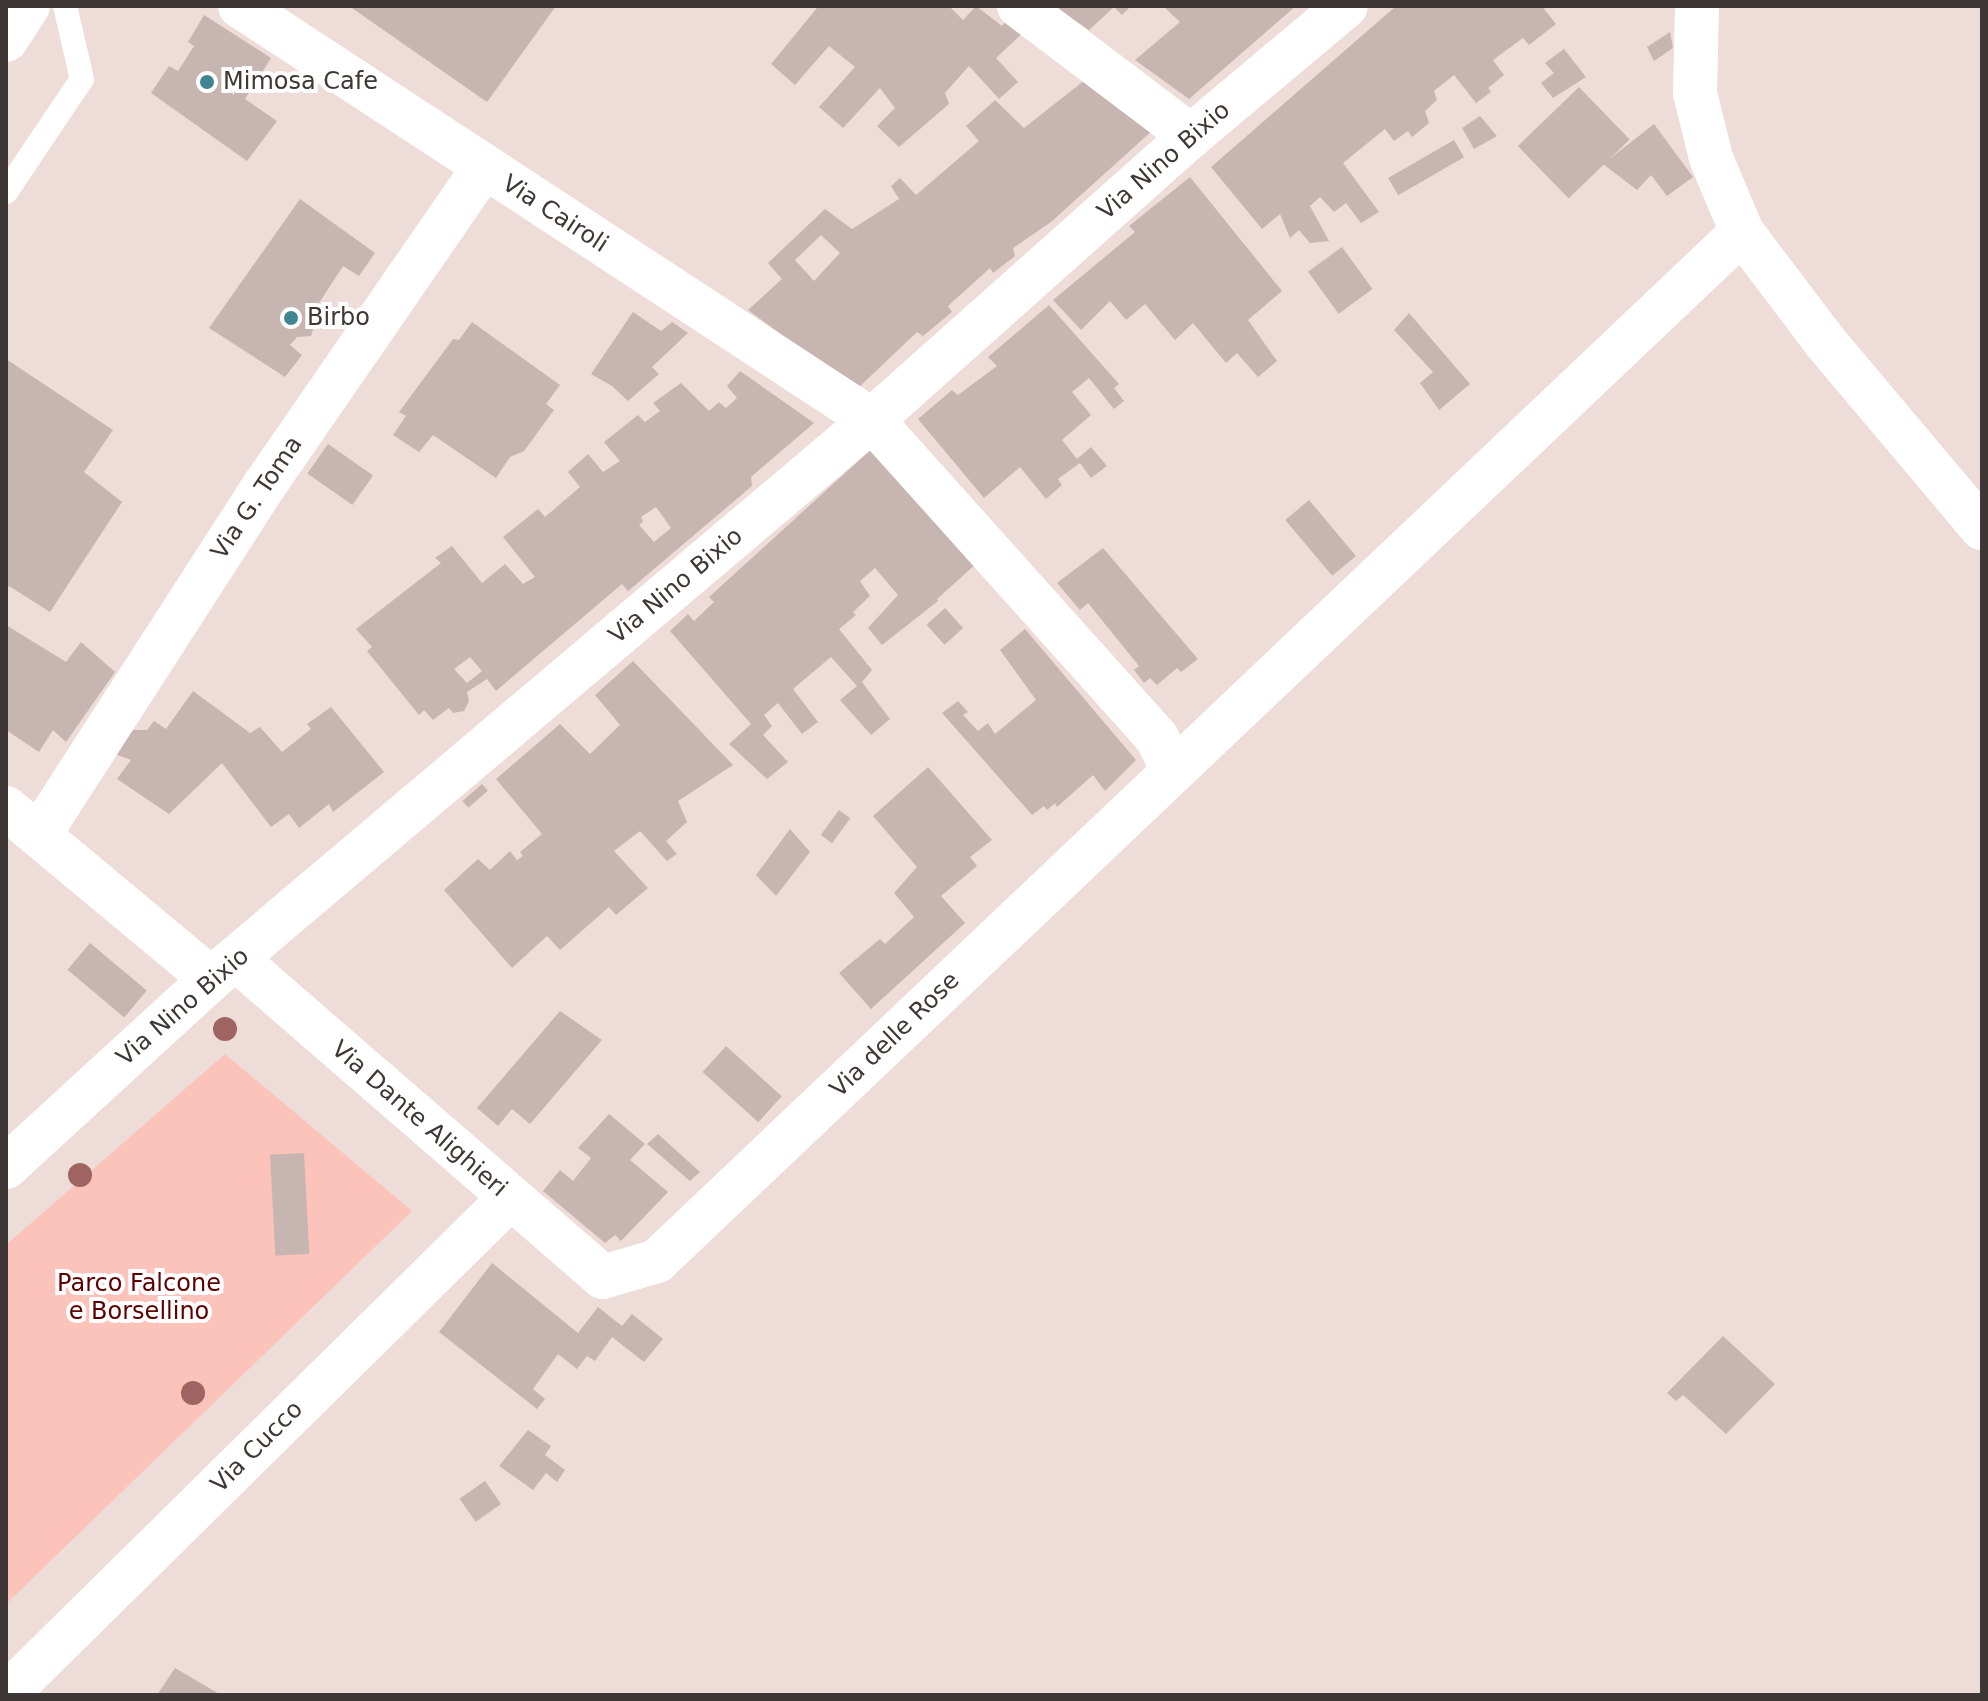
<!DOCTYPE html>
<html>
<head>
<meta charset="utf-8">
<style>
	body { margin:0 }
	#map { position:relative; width:1988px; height:1701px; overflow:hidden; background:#eedcd8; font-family:"DejaVu Sans",sans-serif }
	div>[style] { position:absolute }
	.green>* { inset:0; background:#fbc3b9 }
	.building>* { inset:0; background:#c7b5b2; transform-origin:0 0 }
	.service>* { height:24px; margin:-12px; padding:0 12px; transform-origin:12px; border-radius:12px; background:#fff }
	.minor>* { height:44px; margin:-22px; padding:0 22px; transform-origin:22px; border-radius:22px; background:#fff }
	.tertiary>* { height:44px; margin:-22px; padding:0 22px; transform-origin:22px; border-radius:22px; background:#fff }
	.trees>* { width:24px; height:24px; margin:-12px; border-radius:50%; background:#9f6361 }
	.dots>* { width:22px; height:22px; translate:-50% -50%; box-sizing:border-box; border:4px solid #fff; border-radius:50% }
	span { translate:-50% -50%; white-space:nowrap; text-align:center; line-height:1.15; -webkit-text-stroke:8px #fff; paint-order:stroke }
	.poi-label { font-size:24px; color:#3e3735 }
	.left { translate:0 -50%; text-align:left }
	.street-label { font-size:24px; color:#3e3735 }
	.park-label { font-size:24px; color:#5e0000 }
	.frame { position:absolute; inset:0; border:8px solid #3e3735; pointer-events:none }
</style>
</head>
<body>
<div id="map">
	<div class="green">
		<i style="clip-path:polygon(225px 1054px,412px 1211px,6px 1604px,6px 1245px)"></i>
	</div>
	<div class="building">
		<i style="clip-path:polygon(349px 6px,556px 6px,487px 102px)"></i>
		<i style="clip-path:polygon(812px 6px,949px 6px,963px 20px,976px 6px,1002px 26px,1009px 17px,1026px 30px,996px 58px,1018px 82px,999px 99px,969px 66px,945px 93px,949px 104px,899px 147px,877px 126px,895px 108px,880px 88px,843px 128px,819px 107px,855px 67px,829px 46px,795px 85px,771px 64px,817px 8px)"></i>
		<i style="clip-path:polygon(1054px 6px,1131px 6px,1122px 15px,1114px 7px,1089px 30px)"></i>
		<i style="clip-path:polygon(1163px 6px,1296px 6px,1189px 99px,1135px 60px,1180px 22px)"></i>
		<i style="clip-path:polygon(1396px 6px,1548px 6px,1544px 9px,1556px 24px,1529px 45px,1523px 38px,1493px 60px,1504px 75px,1488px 88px,1491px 92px,1476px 103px,1454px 75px,1434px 91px,1437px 100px,1425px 111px,1429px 123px,1412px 137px,1408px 131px,1394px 141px,1385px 129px,1343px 163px,1379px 212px,1361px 223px,1346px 203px,1334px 212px,1320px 197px,1310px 206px,1329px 241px,1310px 243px,1299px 230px,1290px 238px,1280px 214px,1262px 229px,1211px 167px)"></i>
		<i style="clip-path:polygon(204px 15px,271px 58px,245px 99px,277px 121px,247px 161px,151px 93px,169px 66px,178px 71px,194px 46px,188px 42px)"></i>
		<i style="clip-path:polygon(1670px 32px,1673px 48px,1654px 61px,1647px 47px)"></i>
		<i style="clip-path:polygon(1564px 49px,1586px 77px,1553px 98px,1541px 83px,1554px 73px,1545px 63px)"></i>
		<i style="clip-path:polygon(evenodd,1090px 76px,1153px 130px,1051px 222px,1013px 248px,1015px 256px,993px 273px,990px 268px,948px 306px,952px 312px,923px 336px,917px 332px,856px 390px,748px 310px,782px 279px,768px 263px,825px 209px,852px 229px,899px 199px,891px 186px,900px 178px,916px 195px,979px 141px,966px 126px,995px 100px,1024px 128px,1090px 76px,821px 235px,840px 253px,814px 281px,795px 260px,821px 235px)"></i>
		<i style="left:1579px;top:87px;width:73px;height:85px;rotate:46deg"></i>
		<i style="clip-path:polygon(1480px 116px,1497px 136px,1474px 149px,1462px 128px)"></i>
		<i style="clip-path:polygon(1654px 124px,1693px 177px,1667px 196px,1651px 175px,1637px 190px,1603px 164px)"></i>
		<i style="left:1454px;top:140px;width:20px;height:76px;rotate:60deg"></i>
		<i style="clip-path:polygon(1190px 177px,1282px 291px,1248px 320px,1277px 361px,1258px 377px,1237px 353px,1226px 363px,1193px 323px,1175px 340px,1145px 304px,1126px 320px,1110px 301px,1081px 330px,1053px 300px,1135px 232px,1129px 226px)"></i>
		<i style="clip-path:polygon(300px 199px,375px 253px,359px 276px,343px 266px,310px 317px,314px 326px,311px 336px,297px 337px,290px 345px,302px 355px,285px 377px,209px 328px)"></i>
		<i style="left:1342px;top:247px;width:52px;height:42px;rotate:54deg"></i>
		<i style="clip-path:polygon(1049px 305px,1119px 384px,1114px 388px,1124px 401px,1114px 409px,1089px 378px,1072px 392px,1091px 415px,1062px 440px,1077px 459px,1091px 447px,1107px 466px,1091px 478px,1080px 463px,1058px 479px,1062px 485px,1046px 499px,1020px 467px,984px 498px,918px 419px,952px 390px,958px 395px,997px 366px,988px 357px)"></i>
		<i style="clip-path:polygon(633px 312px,661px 331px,672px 322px,688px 333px,652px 367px,659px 374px,628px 401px,612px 386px,591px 374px)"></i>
		<i style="clip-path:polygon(1409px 313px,1470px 384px,1439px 410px,1420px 383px,1433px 372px,1394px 330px)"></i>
		<i style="clip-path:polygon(472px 322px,560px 385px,546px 404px,554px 410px,524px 451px,510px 457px,496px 478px,433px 435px,419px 452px,393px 435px,406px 416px,399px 412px,453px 339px,459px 340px)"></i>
		<i style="clip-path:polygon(6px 359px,113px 430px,84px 472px,122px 502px,50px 612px,9px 586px,6px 590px)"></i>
		<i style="clip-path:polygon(evenodd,740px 371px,814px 423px,751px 477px,752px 486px,628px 591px,622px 584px,496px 691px,487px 679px,467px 692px,469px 701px,464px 711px,453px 713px,449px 708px,433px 720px,424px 710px,419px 715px,367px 651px,372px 647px,356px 629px,441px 563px,435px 558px,452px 546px,482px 583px,505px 564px,523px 584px,535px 577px,503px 537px,538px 509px,545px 517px,580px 487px,568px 472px,588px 454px,603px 472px,620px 461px,604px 442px,638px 415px,645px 422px,660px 411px,653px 403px,681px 383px,709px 411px,719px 402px,726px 408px,737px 398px,727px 386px,740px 371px,656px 507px,671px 528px,654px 542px,639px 525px,643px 522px,641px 517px,656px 507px,740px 371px,470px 657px,482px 671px,467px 683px,454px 669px,470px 657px)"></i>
		<i style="left:328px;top:444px;width:55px;height:36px;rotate:35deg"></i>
		<i style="clip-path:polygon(876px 445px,977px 563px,937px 599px,938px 601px,882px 645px,868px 628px,898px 595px,875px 568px,860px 581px,870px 596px,853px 612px,856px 615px,839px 629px,872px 670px,862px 682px,890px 719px,871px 735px,840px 700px,857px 686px,831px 657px,793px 689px,818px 722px,802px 734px,778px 703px,764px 715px,772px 726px,763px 735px,788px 762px,767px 779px,729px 744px,751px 724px,670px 631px,688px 614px,694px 621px,714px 602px,709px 597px)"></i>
		<i style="left:1309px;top:500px;width:73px;height:31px;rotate:50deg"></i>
		<i style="clip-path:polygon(1103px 548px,1198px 659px,1181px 672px,1177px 668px,1157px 685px,1150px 678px,1144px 683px,1134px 670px,1139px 666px,1088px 603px,1080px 610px,1057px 583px)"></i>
		<i style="left:945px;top:608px;width:27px;height:25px;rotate:48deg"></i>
		<i style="clip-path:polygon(6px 625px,66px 662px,81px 642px,115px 672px,66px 742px,53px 730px,39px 752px,6px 730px)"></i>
		<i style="clip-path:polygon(1025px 629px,1136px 760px,1105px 791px,1093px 775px,1057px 807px,1055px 803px,1047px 810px,1044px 806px,1032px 815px,942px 713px,958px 701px,968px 712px,963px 715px,978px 731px,988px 723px,995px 734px,1036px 700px,1000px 650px)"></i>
		<i style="clip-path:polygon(633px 661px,733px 765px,678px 801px,687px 822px,666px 841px,677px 854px,667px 861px,640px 831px,614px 851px,648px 888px,616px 915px,609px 907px,560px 950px,547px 936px,512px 968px,444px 890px,478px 859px,490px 870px,510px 851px,517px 860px,523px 856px,520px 852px,542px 834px,496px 779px,560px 724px,590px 754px,620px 725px,595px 695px)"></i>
		<i style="clip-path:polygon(193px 691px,250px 733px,260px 727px,282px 752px,311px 729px,307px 724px,331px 707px,384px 772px,333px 812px,329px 804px,299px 828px,289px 814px,271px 827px,222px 763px,169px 814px,117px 779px,131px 760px,115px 754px,133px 730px,147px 730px,154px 721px,166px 729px)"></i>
		<i style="clip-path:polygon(928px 767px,992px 840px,970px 857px,977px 866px,941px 896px,965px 923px,871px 1009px,839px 973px,880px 939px,885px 944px,914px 917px,894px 893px,917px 867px,873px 816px)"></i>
		<i style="left:482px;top:784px;width:9px;height:26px;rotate:49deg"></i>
		<i style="left:839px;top:810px;width:14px;height:31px;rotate:36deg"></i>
		<i style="clip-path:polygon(790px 829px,810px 852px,776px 896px,756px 875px)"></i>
		<i style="left:90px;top:943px;width:74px;height:35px;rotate:40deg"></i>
		<i style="clip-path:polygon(560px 1011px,602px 1040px,530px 1124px,512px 1109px,498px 1126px,477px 1108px)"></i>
		<i style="left:726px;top:1046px;width:75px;height:35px;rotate:42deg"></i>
		<i style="clip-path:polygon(609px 1114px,645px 1144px,630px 1160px,668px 1192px,621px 1241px,615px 1235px,605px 1243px,543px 1191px,560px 1170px,573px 1181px,591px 1158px,578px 1148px)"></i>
		<i style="clip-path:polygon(658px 1134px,700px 1172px,690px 1181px,647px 1144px)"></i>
		<i style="left:304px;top:1153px;width:101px;height:34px;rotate:87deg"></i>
		<i style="clip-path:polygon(492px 1263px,578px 1333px,598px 1307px,622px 1326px,632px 1314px,663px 1339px,644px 1362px,612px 1337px,595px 1361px,587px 1356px,577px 1369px,558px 1354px,533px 1389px,545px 1399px,537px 1409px,439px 1332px)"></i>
		<i style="clip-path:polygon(1723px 1336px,1775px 1384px,1726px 1434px,1683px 1395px,1676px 1401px,1667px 1393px)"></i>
		<i style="clip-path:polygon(528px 1430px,551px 1446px,545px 1455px,565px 1470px,557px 1482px,546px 1473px,533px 1490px,499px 1466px)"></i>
		<i style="left:485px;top:1481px;width:28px;height:31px;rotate:55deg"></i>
		<i style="clip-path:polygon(175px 1668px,221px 1695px,157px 1695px)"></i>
	</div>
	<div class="service">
		<i style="left:6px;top:192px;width:136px;rotate:-56.1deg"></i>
		<i style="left:82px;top:79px;width:75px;rotate:-103.1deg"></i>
	</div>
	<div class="minor">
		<i style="left:240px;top:6px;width:756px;rotate:33.23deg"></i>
		<i style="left:872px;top:420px;width:427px;rotate:48.1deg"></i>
		<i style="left:1157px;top:738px;width:37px;rotate:64deg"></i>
		<i style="left:1019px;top:6px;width:216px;rotate:37.1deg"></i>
		<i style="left:1697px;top:6px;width:87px;rotate:91.3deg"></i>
		<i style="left:1695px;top:93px;width:67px;rotate:76.2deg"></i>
		<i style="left:1711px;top:158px;width:80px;rotate:67.3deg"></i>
		<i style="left:1742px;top:232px;width:139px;rotate:52.9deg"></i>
		<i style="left:1826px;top:343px;width:242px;rotate:49.9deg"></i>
		<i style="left:6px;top:808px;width:267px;rotate:39.8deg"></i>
		<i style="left:39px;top:835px;width:415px;rotate:-57.2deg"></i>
		<i style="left:264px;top:486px;width:388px;rotate:-55.4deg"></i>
		<i style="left:237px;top:960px;width:484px;rotate:40.9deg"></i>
		<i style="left:603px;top:1277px;width:56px;rotate:-16.5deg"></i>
		<i style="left:657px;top:1261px;width:1495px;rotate:-43.48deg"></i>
		<i style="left:6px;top:1167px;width:278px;rotate:-42.5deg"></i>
		<i style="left:211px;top:979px;width:866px;rotate:-40.22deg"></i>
		<i style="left:872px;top:420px;width:427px;rotate:-41.7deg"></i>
		<i style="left:1191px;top:136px;width:202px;rotate:-40deg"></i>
		<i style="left:6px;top:1695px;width:706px;rotate:-44.6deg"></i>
	</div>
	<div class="tertiary">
		<i style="left:6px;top:40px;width:40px;rotate:-57.1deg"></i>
	</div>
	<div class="trees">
		<i style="left:225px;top:1029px"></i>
		<i style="left:80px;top:1175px"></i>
		<i style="left:193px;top:1393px"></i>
	</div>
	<div class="dots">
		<i style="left:207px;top:82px;background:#408692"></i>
		<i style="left:291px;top:318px;background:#408692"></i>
	</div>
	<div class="poi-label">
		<span class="left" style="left:223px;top:82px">Mimosa Cafe</span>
		<span class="left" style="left:307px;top:318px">Birbo</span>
	</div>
	<div class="street-label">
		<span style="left:1164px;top:161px;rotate:-41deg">Via Nino Bixio</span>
		<span style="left:555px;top:214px;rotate:33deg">Via Cairoli</span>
		<span style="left:257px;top:498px;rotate:-56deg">Via G. Toma</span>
		<span style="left:676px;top:586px;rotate:-40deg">Via Nino Bixio</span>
		<span style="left:183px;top:1007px;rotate:-41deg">Via Nino Bixio</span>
		<span style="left:895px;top:1035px;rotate:-44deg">Via delle Rose</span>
		<span style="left:419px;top:1119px;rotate:41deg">Via Dante Alighieri</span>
		<span style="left:257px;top:1447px;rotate:-45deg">Via Cucco</span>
	</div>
	<div class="park-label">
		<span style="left:139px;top:1298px">Parco Falcone<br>e Borsellino</span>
	</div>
	<div class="frame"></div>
</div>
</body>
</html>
